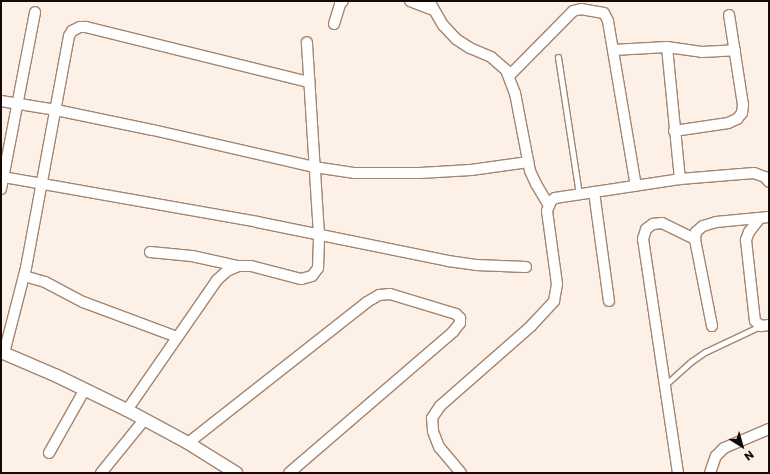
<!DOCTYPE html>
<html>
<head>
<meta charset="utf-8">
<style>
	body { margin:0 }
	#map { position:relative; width:770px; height:474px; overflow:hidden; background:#fdf0e6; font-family:Poppins,sans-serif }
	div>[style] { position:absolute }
	.roads { filter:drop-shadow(1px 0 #a38570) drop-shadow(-1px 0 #a38570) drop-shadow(0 1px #a38570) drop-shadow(0 -1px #a38570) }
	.service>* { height:5px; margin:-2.5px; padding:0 2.5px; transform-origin:2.5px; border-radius:2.5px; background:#fff }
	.minor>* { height:10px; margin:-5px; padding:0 5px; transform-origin:5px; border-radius:5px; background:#fff }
	.tertiary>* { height:12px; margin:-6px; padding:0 6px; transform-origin:6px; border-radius:6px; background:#fff }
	span { translate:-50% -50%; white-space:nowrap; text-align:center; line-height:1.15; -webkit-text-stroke:3.5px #fdf0e6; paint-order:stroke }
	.frame { position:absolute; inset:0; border:2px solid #150a04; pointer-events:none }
	.north { position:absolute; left:722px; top:426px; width:40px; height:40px; -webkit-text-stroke:3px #fdf0e6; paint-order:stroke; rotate:143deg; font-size:11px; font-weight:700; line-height:16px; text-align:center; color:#150a04 }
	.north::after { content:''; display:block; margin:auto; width:14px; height:18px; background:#150a04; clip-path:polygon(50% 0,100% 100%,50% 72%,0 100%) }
</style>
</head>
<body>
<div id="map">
	<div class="roads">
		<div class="service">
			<i style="left:558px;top:57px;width:139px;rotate:81.3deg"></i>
			<i style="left:665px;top:385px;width:36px;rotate:-42deg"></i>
			<i style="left:692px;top:361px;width:16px;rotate:-35deg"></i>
			<i style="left:705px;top:352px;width:61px;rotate:-25.3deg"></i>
		</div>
		<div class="minor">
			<i style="left:410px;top:1px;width:26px;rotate:21deg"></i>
			<i style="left:429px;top:1px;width:28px;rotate:60deg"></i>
			<i style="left:443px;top:25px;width:19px;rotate:47deg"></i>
			<i style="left:456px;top:39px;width:17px;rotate:33deg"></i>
			<i style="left:470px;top:48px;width:23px;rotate:23deg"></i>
			<i style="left:491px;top:57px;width:20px;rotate:41deg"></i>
			<i style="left:506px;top:70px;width:25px;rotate:69deg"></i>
			<i style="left:515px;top:93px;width:79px;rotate:79.1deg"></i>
			<i style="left:530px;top:171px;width:14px;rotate:65deg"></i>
			<i style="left:536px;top:184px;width:23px;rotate:59deg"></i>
			<i style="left:334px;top:24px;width:21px;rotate:-73deg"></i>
			<i style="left:340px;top:4px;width:4px;rotate:-45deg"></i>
			<i style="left:667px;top:47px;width:133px;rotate:84.4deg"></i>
			<i style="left:613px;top:50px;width:54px;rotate:-3.2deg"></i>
			<i style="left:667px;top:47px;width:35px;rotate:8deg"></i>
			<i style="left:702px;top:52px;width:33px;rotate:-3deg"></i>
			<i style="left:509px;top:76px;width:91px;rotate:-45.4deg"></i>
			<i style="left:573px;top:11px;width:8px;rotate:-14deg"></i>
			<i style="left:581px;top:9px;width:23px;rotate:10deg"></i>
			<i style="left:604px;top:13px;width:9px;rotate:63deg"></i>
			<i style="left:608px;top:21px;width:167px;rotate:80.4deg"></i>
			<i style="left:1px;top:101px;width:56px;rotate:9.3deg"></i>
			<i style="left:56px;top:110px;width:99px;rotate:11.7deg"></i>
			<i style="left:153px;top:130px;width:165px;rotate:12.9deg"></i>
			<i style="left:314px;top:167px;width:40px;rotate:8.5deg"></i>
			<i style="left:354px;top:173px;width:66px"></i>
			<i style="left:420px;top:173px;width:51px;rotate:-3.4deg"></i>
			<i style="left:471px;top:170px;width:58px;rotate:-8deg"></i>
			<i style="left:674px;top:131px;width:55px;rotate:-8.4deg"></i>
			<i style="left:728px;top:123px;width:10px;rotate:-24deg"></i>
			<i style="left:737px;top:119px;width:8px;rotate:-50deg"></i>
			<i style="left:742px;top:113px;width:8px;rotate:-83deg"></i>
			<i style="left:743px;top:105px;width:91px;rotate:-98.8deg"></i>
			<i style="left:3px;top:177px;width:258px;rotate:10deg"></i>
			<i style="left:257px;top:222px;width:195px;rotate:11.5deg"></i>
			<i style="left:448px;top:261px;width:28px;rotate:8deg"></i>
			<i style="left:476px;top:265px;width:50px;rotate:2.3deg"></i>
			<i style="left:1px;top:189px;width:180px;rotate:-79.1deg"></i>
			<i style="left:594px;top:192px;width:110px;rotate:82.2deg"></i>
			<i style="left:760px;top:218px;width:18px;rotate:128deg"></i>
			<i style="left:749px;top:232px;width:9px;rotate:111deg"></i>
			<i style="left:746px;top:240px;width:81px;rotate:83.7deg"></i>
			<i style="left:755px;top:321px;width:8px;rotate:40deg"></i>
			<i style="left:761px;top:326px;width:8px;rotate:-7deg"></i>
			<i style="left:150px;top:252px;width:42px;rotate:5.4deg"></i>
			<i style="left:192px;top:256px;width:47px;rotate:12.3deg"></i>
			<i style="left:24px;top:276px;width:22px;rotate:16deg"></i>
			<i style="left:45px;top:282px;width:43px;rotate:27.8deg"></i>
			<i style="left:83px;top:302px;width:100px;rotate:20.4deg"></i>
			<i style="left:712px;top:326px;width:89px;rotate:-101.1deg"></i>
			<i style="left:695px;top:239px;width:7px;rotate:-82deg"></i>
			<i style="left:696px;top:232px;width:9px;rotate:-41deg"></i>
			<i style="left:703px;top:226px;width:14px;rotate:-17deg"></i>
			<i style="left:716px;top:222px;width:53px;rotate:-5.4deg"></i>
			<i style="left:4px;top:353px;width:88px;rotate:-75.5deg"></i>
			<i style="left:26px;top:268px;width:236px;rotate:-79.5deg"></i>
			<i style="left:69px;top:36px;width:6px;rotate:-59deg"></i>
			<i style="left:72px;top:31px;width:9px;rotate:-27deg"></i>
			<i style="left:80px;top:27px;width:6px"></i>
			<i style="left:86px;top:27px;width:230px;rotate:13.9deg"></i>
			<i style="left:127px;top:410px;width:158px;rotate:-55.3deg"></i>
			<i style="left:217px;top:280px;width:13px;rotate:-42deg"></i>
			<i style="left:227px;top:271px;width:12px;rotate:-24deg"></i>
			<i style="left:238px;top:266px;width:13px"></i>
			<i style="left:251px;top:266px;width:52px;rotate:14.6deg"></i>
			<i style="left:301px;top:279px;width:11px;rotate:-15deg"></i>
			<i style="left:312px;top:276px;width:10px;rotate:-53deg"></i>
			<i style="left:318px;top:268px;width:33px;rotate:-88deg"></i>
			<i style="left:319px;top:235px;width:193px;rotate:-93.6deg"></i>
			<i style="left:188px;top:443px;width:228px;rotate:-38.2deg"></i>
			<i style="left:367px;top:302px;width:14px;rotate:-30deg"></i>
			<i style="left:379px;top:295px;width:11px;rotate:-5deg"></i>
			<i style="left:390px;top:294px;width:69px;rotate:16.9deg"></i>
			<i style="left:456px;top:314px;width:6px;rotate:45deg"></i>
			<i style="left:460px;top:318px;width:5px;rotate:90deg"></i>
			<i style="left:460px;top:323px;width:11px;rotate:128deg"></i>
			<i style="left:453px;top:332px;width:216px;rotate:139.3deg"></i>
			<i style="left:49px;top:453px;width:73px;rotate:-60.6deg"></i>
			<i style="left:101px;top:473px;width:68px;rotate:-50.9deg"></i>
			<i style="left:461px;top:473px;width:34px;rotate:-130deg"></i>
			<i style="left:439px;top:447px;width:17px;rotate:-111deg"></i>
			<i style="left:433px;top:431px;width:13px;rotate:-94deg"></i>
			<i style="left:432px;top:418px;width:14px;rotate:-56deg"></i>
			<i style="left:440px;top:406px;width:121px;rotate:-41.3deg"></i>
			<i style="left:531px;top:326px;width:34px;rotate:-47deg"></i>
			<i style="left:554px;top:301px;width:17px;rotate:-80deg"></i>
			<i style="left:557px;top:284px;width:74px;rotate:-97.8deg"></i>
			<i style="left:547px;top:211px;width:11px;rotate:-68deg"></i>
			<i style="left:551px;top:201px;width:5px;rotate:-37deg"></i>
			<i style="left:555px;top:198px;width:126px;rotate:-8.6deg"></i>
			<i style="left:680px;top:179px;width:74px;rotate:-4.6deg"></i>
			<i style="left:754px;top:173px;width:12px;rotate:20deg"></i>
			<i style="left:765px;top:177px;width:6px;rotate:51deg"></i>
			<i style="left:678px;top:473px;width:237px;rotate:-98.5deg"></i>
			<i style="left:643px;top:239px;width:10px;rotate:-73deg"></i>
			<i style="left:646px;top:229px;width:9px;rotate:-36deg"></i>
			<i style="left:653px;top:224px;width:9px;rotate:-6deg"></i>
			<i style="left:662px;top:223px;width:37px;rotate:26deg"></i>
			<i style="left:710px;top:473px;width:18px;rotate:-71deg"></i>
			<i style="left:716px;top:456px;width:11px;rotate:-45deg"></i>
			<i style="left:724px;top:448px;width:49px;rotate:-22.9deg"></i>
		</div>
		<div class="tertiary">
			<i style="left:1px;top:352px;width:61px;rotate:23.2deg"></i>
			<i style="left:57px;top:376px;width:78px;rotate:25.9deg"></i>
			<i style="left:127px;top:410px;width:69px;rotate:28.4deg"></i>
			<i style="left:188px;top:443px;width:57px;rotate:32deg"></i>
		</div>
	</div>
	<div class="frame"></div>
	<div class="north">N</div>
</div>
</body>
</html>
